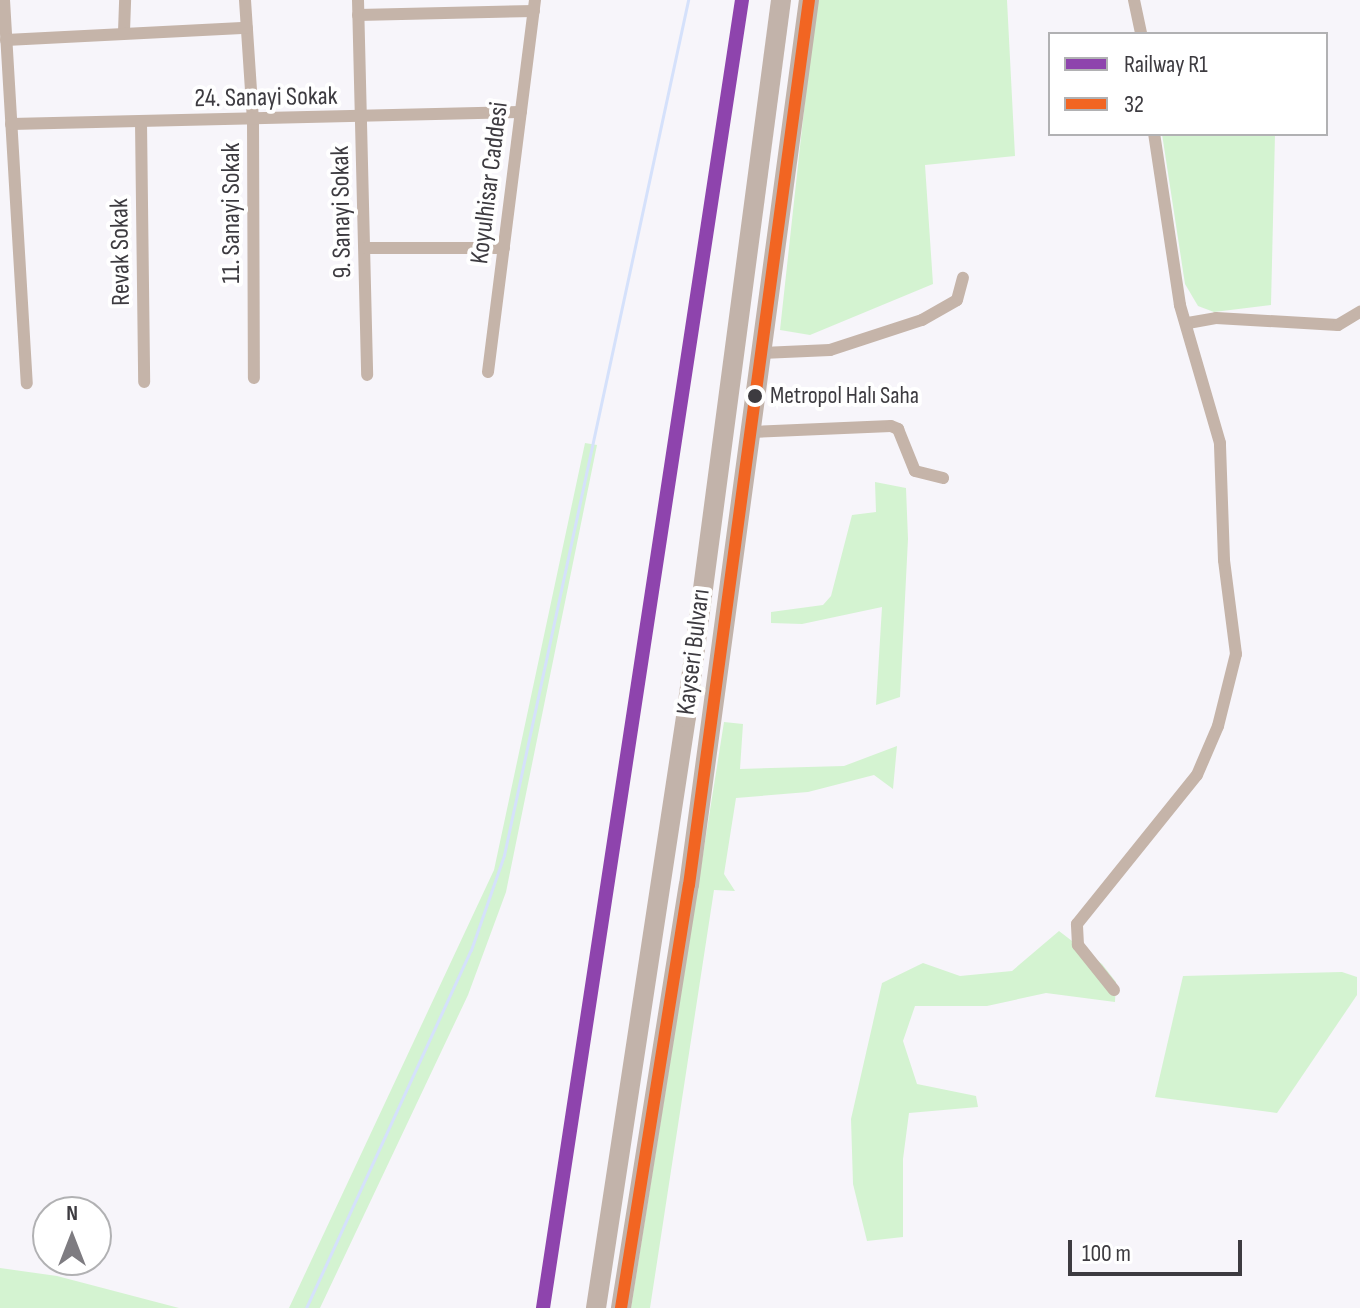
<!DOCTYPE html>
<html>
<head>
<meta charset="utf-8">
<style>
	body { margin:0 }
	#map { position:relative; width:1360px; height:1308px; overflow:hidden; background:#f7f5fa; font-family:"Sofia Sans Condensed",sans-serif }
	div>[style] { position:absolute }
	.green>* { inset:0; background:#d4f3d1 }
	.stream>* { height:3px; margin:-1.5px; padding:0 1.5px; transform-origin:1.5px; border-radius:1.5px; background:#d5e1fb }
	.minor>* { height:12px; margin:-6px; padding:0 6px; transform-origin:6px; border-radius:6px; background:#c5b4a9 }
	.trunk>* { height:20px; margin:-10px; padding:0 10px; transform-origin:10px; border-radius:10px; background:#c2b3aa }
	.bus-1>* { height:12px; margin:-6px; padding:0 6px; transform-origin:6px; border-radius:6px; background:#f26522 }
	.rail-1>* { height:14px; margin:-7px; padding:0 7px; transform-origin:7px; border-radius:7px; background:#8e44ad }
	.dots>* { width:22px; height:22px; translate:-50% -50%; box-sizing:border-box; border:4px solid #fff; border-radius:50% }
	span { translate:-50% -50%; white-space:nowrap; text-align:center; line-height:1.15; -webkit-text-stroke:8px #fff; paint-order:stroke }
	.bus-label { font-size:24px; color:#3d3b40 }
	.left { translate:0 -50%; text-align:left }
	.street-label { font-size:26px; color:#3d3b40 }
	.legend { position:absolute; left:1048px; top:32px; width:280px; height:104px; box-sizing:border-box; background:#fff; border:2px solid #b1b1b3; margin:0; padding:10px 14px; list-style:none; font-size:24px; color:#3d3b40 }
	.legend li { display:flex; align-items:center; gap:16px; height:40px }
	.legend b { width:40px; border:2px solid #b1b1b3 }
	.north { position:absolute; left:32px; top:1196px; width:80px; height:80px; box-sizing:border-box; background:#fff; border:2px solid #b1b1b3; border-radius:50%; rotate:0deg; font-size:22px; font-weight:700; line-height:32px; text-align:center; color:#3d3b40 }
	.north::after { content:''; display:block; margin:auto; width:28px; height:36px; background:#7e7c81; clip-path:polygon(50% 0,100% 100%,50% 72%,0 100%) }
	.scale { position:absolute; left:1068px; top:1240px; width:174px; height:36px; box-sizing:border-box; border:4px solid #3d3b40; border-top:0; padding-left:10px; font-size:24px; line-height:28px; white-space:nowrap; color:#3d3b40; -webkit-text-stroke:6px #fff; paint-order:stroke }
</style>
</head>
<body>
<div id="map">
	<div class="green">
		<i style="clip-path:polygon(816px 0,1007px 0,1015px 156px,925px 165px,933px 284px,810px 335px,780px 330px)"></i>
		<i style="clip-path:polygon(1162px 134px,1275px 134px,1271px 305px,1214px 312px,1198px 306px,1185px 284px)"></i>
		<i style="clip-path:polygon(585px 443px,597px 445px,506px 892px,468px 995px,320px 1308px,289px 1308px,494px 870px)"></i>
		<i style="clip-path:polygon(875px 482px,906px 488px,908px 539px,900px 697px,876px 705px,882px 607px,802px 624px,771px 623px,771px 612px,823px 605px,831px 596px,852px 515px,876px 512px)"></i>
		<i style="clip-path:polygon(724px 722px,743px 724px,740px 769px,844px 766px,897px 746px,893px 789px,874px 775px,808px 792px,736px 798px,724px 874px,735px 891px,714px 890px,650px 1308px,631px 1308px)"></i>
		<i style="clip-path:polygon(1059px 931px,1102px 964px,1116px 982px,1115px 1002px,1046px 993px,987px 1006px,915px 1006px,903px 1041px,917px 1084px,976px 1096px,978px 1107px,909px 1113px,903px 1159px,903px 1237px,867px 1241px,853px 1184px,851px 1119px,882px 983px,923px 963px,960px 976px,1012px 971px)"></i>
		<i style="clip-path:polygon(1342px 972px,1357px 977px,1357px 995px,1277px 1113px,1155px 1097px,1183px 976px)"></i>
		<i style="clip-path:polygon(0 1268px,57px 1276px,179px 1308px,0 1308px)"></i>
	</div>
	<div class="stream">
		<i style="left:306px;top:1308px;width:394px;rotate:-65.3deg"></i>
		<i style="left:471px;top:950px;width:101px;rotate:-70.8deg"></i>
		<i style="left:504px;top:855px;width:875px;rotate:-77.85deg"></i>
	</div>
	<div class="minor">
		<i style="left:4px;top:0;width:384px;rotate:86.6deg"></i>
		<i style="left:245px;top:0;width:120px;rotate:86.2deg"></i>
		<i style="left:253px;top:120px;width:258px;rotate:89.8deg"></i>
		<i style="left:358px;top:0;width:375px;rotate:88.6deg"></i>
		<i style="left:1134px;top:0;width:35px;rotate:78deg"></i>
		<i style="left:358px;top:15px;width:176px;rotate:-1.3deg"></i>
		<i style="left:124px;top:32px;width:32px;rotate:-88deg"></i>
		<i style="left:6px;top:40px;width:241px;rotate:-2.9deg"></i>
		<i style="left:141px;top:122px;width:260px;rotate:89.3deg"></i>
		<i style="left:11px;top:124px;width:510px;rotate:-1.35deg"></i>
		<i style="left:365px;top:248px;width:139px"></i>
		<i style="left:1188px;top:323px;width:28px;rotate:-10deg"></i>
		<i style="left:1216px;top:318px;width:122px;rotate:3.3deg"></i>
		<i style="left:1338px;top:325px;width:26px;rotate:-31deg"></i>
		<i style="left:761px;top:353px;width:69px;rotate:-2.5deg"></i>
		<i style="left:830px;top:350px;width:97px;rotate:-18.1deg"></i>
		<i style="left:922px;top:320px;width:40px;rotate:-29.7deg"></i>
		<i style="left:957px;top:300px;width:23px;rotate:-75deg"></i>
		<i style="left:488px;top:372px;width:375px;rotate:-82.8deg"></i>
		<i style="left:750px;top:432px;width:141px;rotate:-2.4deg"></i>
		<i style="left:891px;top:426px;width:8px;rotate:23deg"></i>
		<i style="left:898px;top:429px;width:45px;rotate:68deg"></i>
		<i style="left:915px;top:471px;width:29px;rotate:14deg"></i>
		<i style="left:1114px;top:990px;width:58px;rotate:-128.7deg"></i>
		<i style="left:1078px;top:945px;width:21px;rotate:-93deg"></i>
		<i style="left:1077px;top:924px;width:191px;rotate:-51.2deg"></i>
		<i style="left:1197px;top:775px;width:53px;rotate:-66.8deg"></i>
		<i style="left:1218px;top:726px;width:74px;rotate:-76deg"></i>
		<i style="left:1236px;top:654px;width:95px;rotate:-97.3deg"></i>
		<i style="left:1224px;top:560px;width:117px;rotate:-92deg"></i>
		<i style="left:1220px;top:443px;width:144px;rotate:-106.2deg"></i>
		<i style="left:1180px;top:305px;width:173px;rotate:-98.6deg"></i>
	</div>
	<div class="trunk">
		<i style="left:596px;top:1308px;width:598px;rotate:-81.34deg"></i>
		<i style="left:686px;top:717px;width:723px;rotate:-82.45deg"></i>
		<i style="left:621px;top:1308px;width:428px;rotate:-80.9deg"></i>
		<i style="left:689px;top:885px;width:893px;rotate:-82.28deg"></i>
	</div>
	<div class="bus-1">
		<i style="left:621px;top:1308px;width:428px;rotate:-80.9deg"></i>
		<i style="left:689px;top:885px;width:893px;rotate:-82.28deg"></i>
	</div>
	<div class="rail-1">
		<i style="left:543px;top:1308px;width:1323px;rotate:-81.35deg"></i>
	</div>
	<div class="dots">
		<i style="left:755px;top:396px;background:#3d3b40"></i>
	</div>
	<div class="bus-label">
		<span class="left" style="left:770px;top:396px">Metropol Halı Saha</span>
	</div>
	<div class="street-label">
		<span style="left:266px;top:98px;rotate:-1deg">24. Sanayi Sokak</span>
		<span style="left:490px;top:183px;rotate:-83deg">Koyulhisar Caddesi</span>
		<span style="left:342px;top:212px;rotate:-91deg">9. Sanayi Sokak</span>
		<span style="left:232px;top:213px;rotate:-90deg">11. Sanayi Sokak</span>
		<span style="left:121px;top:252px;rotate:-91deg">Revak Sokak</span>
		<span style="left:694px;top:652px;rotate:-83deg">Kayseri Bulvarı</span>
	</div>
	<ul class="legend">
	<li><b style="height:10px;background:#8e44ad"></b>Railway R1</li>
	<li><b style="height:10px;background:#f26522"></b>32</li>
	</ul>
	<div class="north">N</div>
	<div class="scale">100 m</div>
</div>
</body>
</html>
